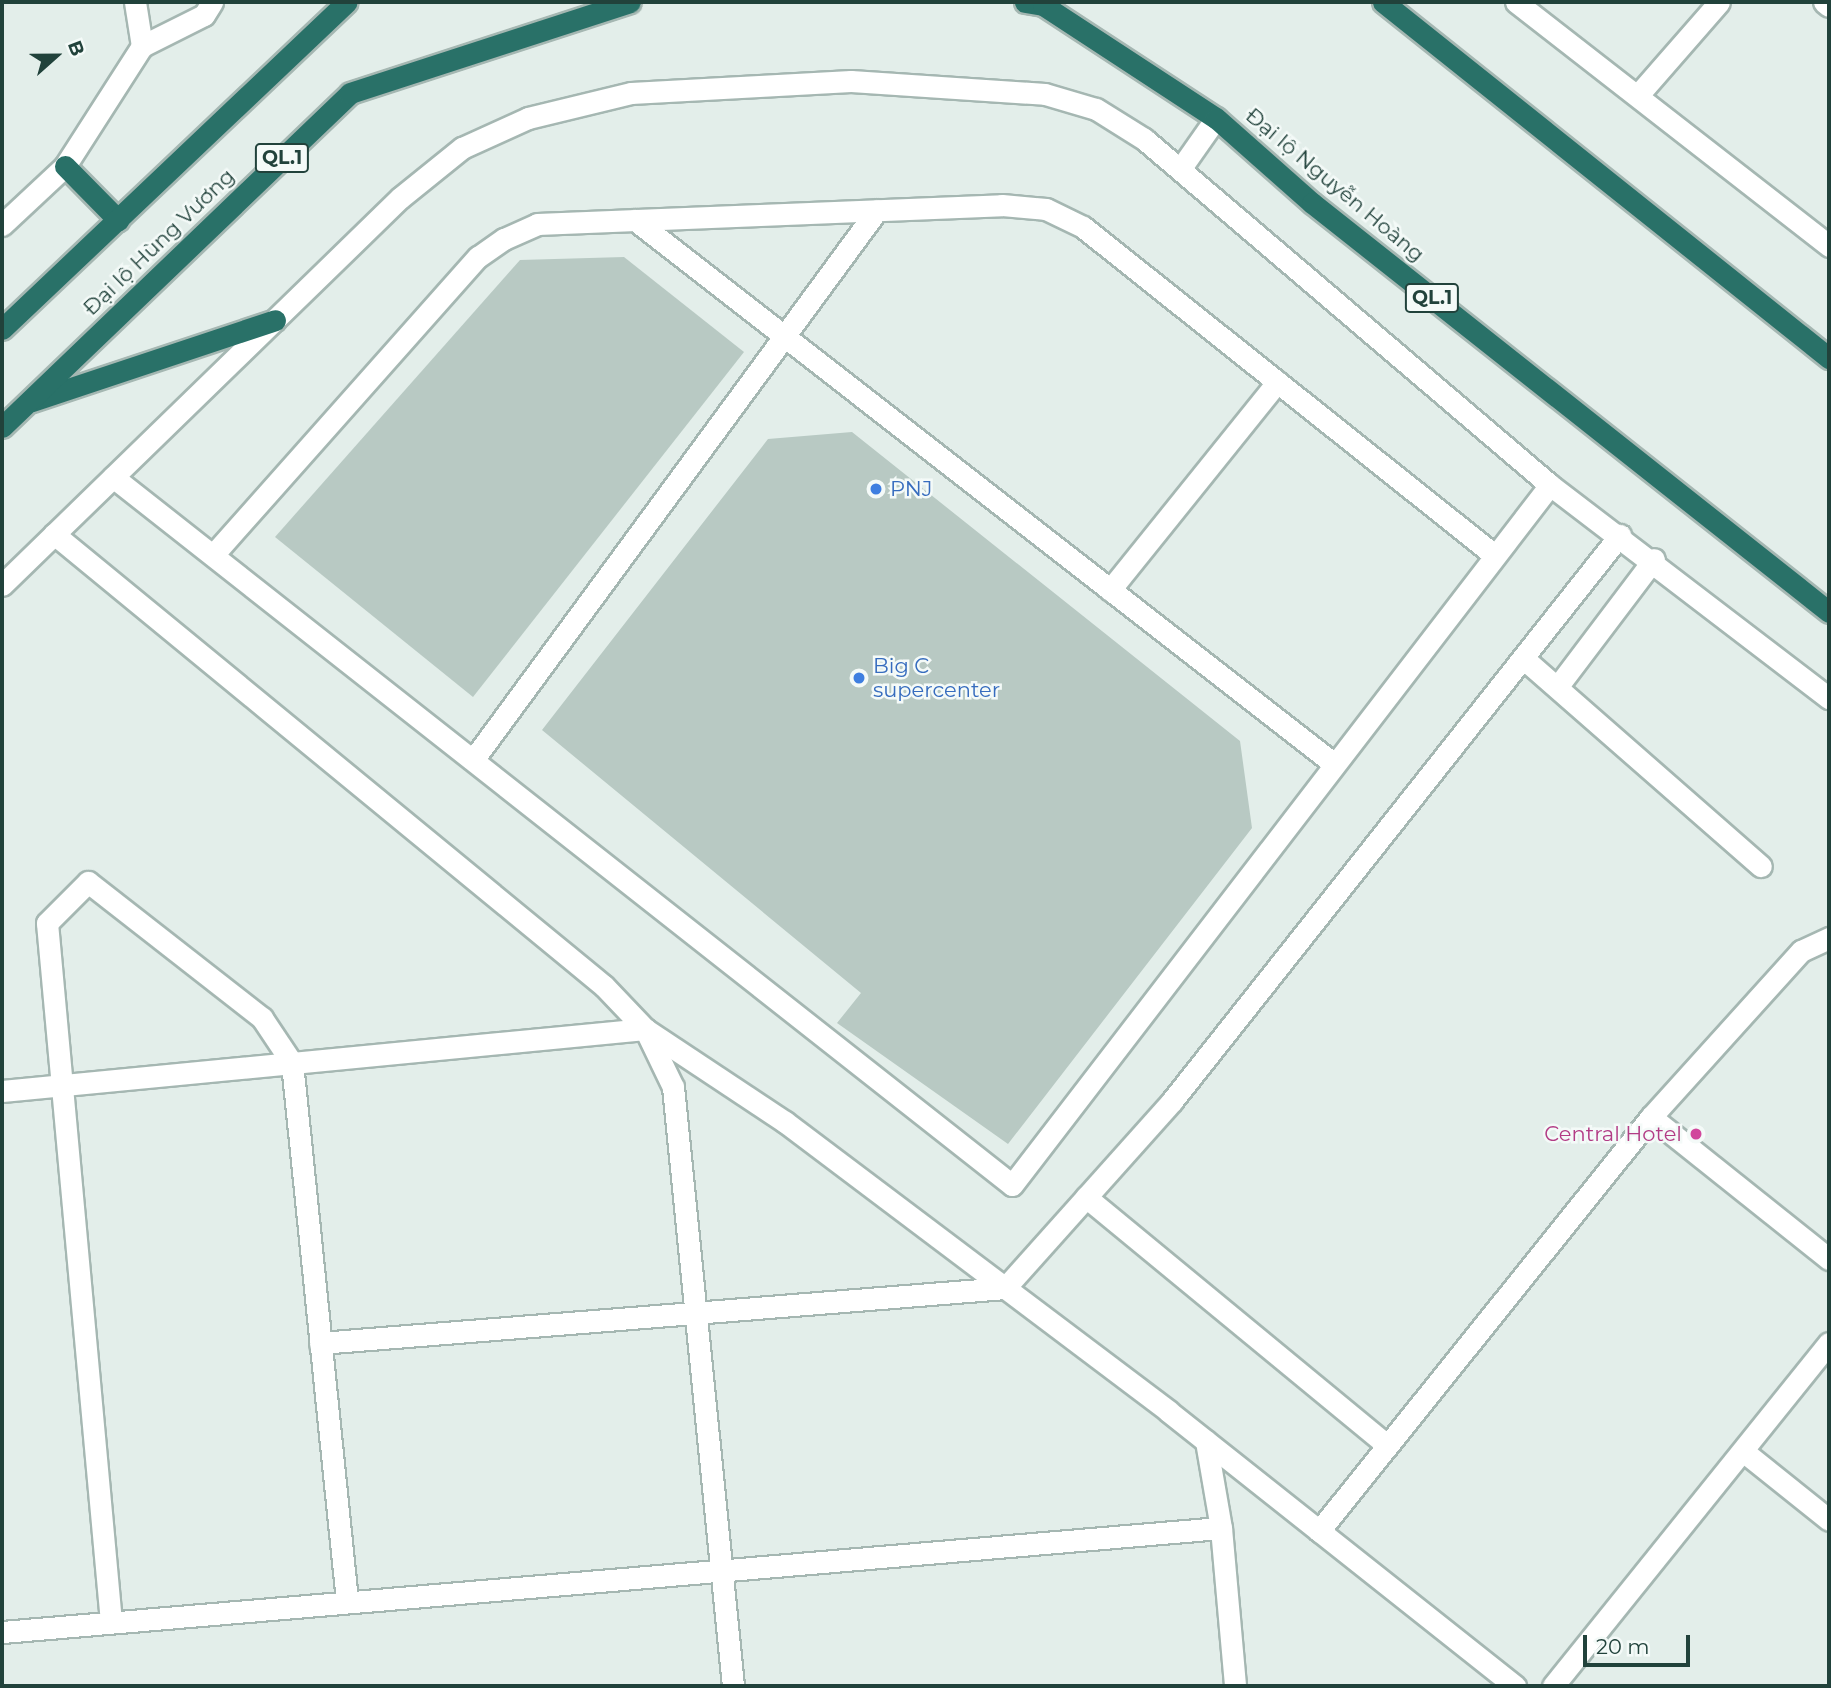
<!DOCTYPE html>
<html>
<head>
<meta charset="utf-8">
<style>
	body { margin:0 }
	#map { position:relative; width:1831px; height:1688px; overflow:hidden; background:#e3eeea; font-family:Montserrat,sans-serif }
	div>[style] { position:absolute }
	.building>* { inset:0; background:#b8c9c3 }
	.roads { filter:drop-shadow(2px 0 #a5b7b2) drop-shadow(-2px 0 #a5b7b2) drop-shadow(0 2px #a5b7b2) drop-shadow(0 -2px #a5b7b2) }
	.minor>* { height:21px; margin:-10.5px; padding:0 10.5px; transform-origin:10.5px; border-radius:10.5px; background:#fff }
	.highway>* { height:21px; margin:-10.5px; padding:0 10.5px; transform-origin:10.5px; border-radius:10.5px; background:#297168 }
	.dots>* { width:19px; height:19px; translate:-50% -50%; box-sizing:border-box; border:4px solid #f4faf8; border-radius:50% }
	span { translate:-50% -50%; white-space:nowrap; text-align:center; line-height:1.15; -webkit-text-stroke:5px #f4faf8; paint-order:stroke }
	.shield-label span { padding:2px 5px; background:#f4faf8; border:2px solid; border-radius:5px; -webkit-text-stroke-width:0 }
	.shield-label { font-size:19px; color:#21423b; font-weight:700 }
	.street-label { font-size:21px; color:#21423b }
	.shop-label { font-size:21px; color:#366cbe }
	.left { translate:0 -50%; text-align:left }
	.hotel-label { font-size:21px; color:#b23c85 }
	.right { translate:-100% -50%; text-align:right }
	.frame { position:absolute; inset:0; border:4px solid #21423b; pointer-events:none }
	.north { position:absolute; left:21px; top:21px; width:70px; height:70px; -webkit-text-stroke:5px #f4faf8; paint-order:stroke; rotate:69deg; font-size:19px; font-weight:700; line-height:28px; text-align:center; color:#21423b }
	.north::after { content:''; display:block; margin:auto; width:24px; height:32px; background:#21423b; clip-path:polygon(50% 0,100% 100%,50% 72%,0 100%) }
	.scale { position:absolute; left:1583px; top:1635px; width:107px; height:32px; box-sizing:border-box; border:4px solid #21423b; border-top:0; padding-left:9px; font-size:21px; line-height:24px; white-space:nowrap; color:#21423b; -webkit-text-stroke:5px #f4faf8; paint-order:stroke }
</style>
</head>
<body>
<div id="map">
	<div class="building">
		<i style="clip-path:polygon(624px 257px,744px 352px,473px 697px,275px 537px,520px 260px)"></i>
		<i style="clip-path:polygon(852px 432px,1240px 741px,1252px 828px,1008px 1144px,837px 1023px,861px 993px,542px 730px,768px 439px)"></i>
	</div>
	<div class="roads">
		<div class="minor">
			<i style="left:135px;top:2px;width:45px;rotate:81deg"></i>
			<i style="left:1516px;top:2px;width:397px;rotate:37.9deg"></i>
			<i style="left:1824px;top:2px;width:6px;rotate:39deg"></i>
			<i style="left:1638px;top:95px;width:123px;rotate:-48.9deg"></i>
			<i style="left:1181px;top:168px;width:61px;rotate:-55deg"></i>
			<i style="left:635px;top:220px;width:884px;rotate:37.88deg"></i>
			<i style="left:2px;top:225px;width:86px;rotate:-43.1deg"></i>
			<i style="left:65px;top:166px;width:143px;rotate:-57.3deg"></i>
			<i style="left:142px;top:46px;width:69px;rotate:-26.6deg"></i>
			<i style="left:204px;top:15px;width:15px;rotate:-58deg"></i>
			<i style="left:113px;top:477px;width:1144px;rotate:38.22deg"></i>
			<i style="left:1012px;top:1185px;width:883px;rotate:-52.46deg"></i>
			<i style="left:54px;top:534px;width:712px;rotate:39.41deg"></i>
			<i style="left:604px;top:986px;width:59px;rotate:46.4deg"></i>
			<i style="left:645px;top:1029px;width:64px;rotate:64.2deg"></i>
			<i style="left:673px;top:1087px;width:602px;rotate:84.28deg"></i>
			<i style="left:213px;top:555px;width:399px;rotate:-48.4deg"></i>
			<i style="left:478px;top:257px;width:32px;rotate:-35deg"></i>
			<i style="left:504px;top:239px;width:36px;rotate:-24deg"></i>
			<i style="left:537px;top:224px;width:465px;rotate:-2.3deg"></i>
			<i style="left:1002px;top:205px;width:44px;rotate:5.2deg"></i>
			<i style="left:1046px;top:209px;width:41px;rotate:25.9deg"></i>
			<i style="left:1083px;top:227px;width:524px;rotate:38.57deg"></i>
			<i style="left:2px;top:585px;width:555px;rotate:-44.2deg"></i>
			<i style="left:400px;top:198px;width:80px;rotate:-38.9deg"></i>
			<i style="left:462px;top:148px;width:72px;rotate:-24.4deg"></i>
			<i style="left:528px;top:118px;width:106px;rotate:-13.6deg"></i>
			<i style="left:631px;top:93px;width:220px;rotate:-3.1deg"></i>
			<i style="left:851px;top:81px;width:194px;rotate:3.8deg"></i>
			<i style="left:1045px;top:94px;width:53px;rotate:16.4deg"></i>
			<i style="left:1096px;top:109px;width:57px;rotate:32deg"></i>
			<i style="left:1144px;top:139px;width:533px;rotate:40.44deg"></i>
			<i style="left:1550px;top:485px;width:351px;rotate:37.4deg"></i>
			<i style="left:1110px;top:590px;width:267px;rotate:-51.2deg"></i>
			<i style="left:1523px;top:658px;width:316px;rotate:41.2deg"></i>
			<i style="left:1558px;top:686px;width:159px;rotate:-52.9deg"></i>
			<i style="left:473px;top:760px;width:682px;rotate:-53.7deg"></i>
			<i style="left:2px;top:1091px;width:646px;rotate:-5.51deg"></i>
			<i style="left:645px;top:1029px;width:168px;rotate:33.6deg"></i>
			<i style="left:785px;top:1122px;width:480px;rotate:37deg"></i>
			<i style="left:1168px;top:1411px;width:443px;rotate:38.4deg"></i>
			<i style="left:1651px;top:1117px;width:228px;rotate:38.6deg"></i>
			<i style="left:1086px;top:1197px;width:390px;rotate:39.5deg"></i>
			<i style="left:320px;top:1343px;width:687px;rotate:-4.59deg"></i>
			<i style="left:1005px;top:1288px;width:251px;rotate:-48.2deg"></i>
			<i style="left:1172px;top:1101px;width:722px;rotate:-51.64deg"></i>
			<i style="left:1743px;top:1451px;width:110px;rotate:38.7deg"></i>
			<i style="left:1221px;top:1528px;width:159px;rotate:84.9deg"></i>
			<i style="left:1319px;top:1531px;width:531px;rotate:-51.27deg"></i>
			<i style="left:1651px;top:1117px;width:224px;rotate:-47.9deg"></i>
			<i style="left:1801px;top:951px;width:31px;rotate:-25deg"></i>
			<i style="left:111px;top:1622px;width:702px;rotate:-95.23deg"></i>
			<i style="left:47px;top:923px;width:58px;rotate:-45deg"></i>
			<i style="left:88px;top:882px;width:221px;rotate:38deg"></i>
			<i style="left:262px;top:1018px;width:54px;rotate:56.3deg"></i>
			<i style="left:292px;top:1063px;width:541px;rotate:84.16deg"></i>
			<i style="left:2px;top:1632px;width:1223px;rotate:-4.88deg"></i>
			<i style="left:1221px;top:1528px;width:88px;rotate:-99.8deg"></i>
			<i style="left:1553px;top:1686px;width:440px;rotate:-51.2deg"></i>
		</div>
		<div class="highway">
			<i style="left:1025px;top:2px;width:18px;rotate:9deg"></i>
			<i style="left:1043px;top:5px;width:207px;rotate:33.2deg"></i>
			<i style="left:1216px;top:118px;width:128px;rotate:41.5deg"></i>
			<i style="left:1312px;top:203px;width:659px;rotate:38.35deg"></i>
			<i style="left:1383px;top:2px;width:571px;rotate:38.6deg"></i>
			<i style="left:65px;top:166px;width:76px;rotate:45.5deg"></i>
			<i style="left:2px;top:329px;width:475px;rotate:-43.5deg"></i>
			<i style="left:32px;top:401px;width:256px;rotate:-18.4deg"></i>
			<i style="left:2px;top:427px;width:482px;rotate:-43.8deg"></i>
			<i style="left:350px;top:93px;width:294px;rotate:-18deg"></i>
		</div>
	</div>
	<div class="dots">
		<i style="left:876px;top:489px;background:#3f7fe0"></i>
		<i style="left:859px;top:678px;background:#3f7fe0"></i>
		<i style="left:1696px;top:1134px;background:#d1479c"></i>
	</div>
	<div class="shield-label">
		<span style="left:282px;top:158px">QL.1</span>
		<span style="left:1432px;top:298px">QL.1</span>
	</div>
	<div class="street-label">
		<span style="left:1335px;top:185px;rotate:40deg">Đại lộ Nguyễn Hoàng</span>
		<span style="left:159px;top:242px;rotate:-44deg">Đại lộ Hùng Vương</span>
	</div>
	<div class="shop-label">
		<span class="left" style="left:890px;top:489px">PNJ</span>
		<span class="left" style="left:873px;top:678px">Big C<br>supercenter</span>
	</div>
	<div class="hotel-label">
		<span class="right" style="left:1682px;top:1134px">Central Hotel</span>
	</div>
	<div class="frame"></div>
	<div class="north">B</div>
	<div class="scale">20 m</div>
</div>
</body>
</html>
